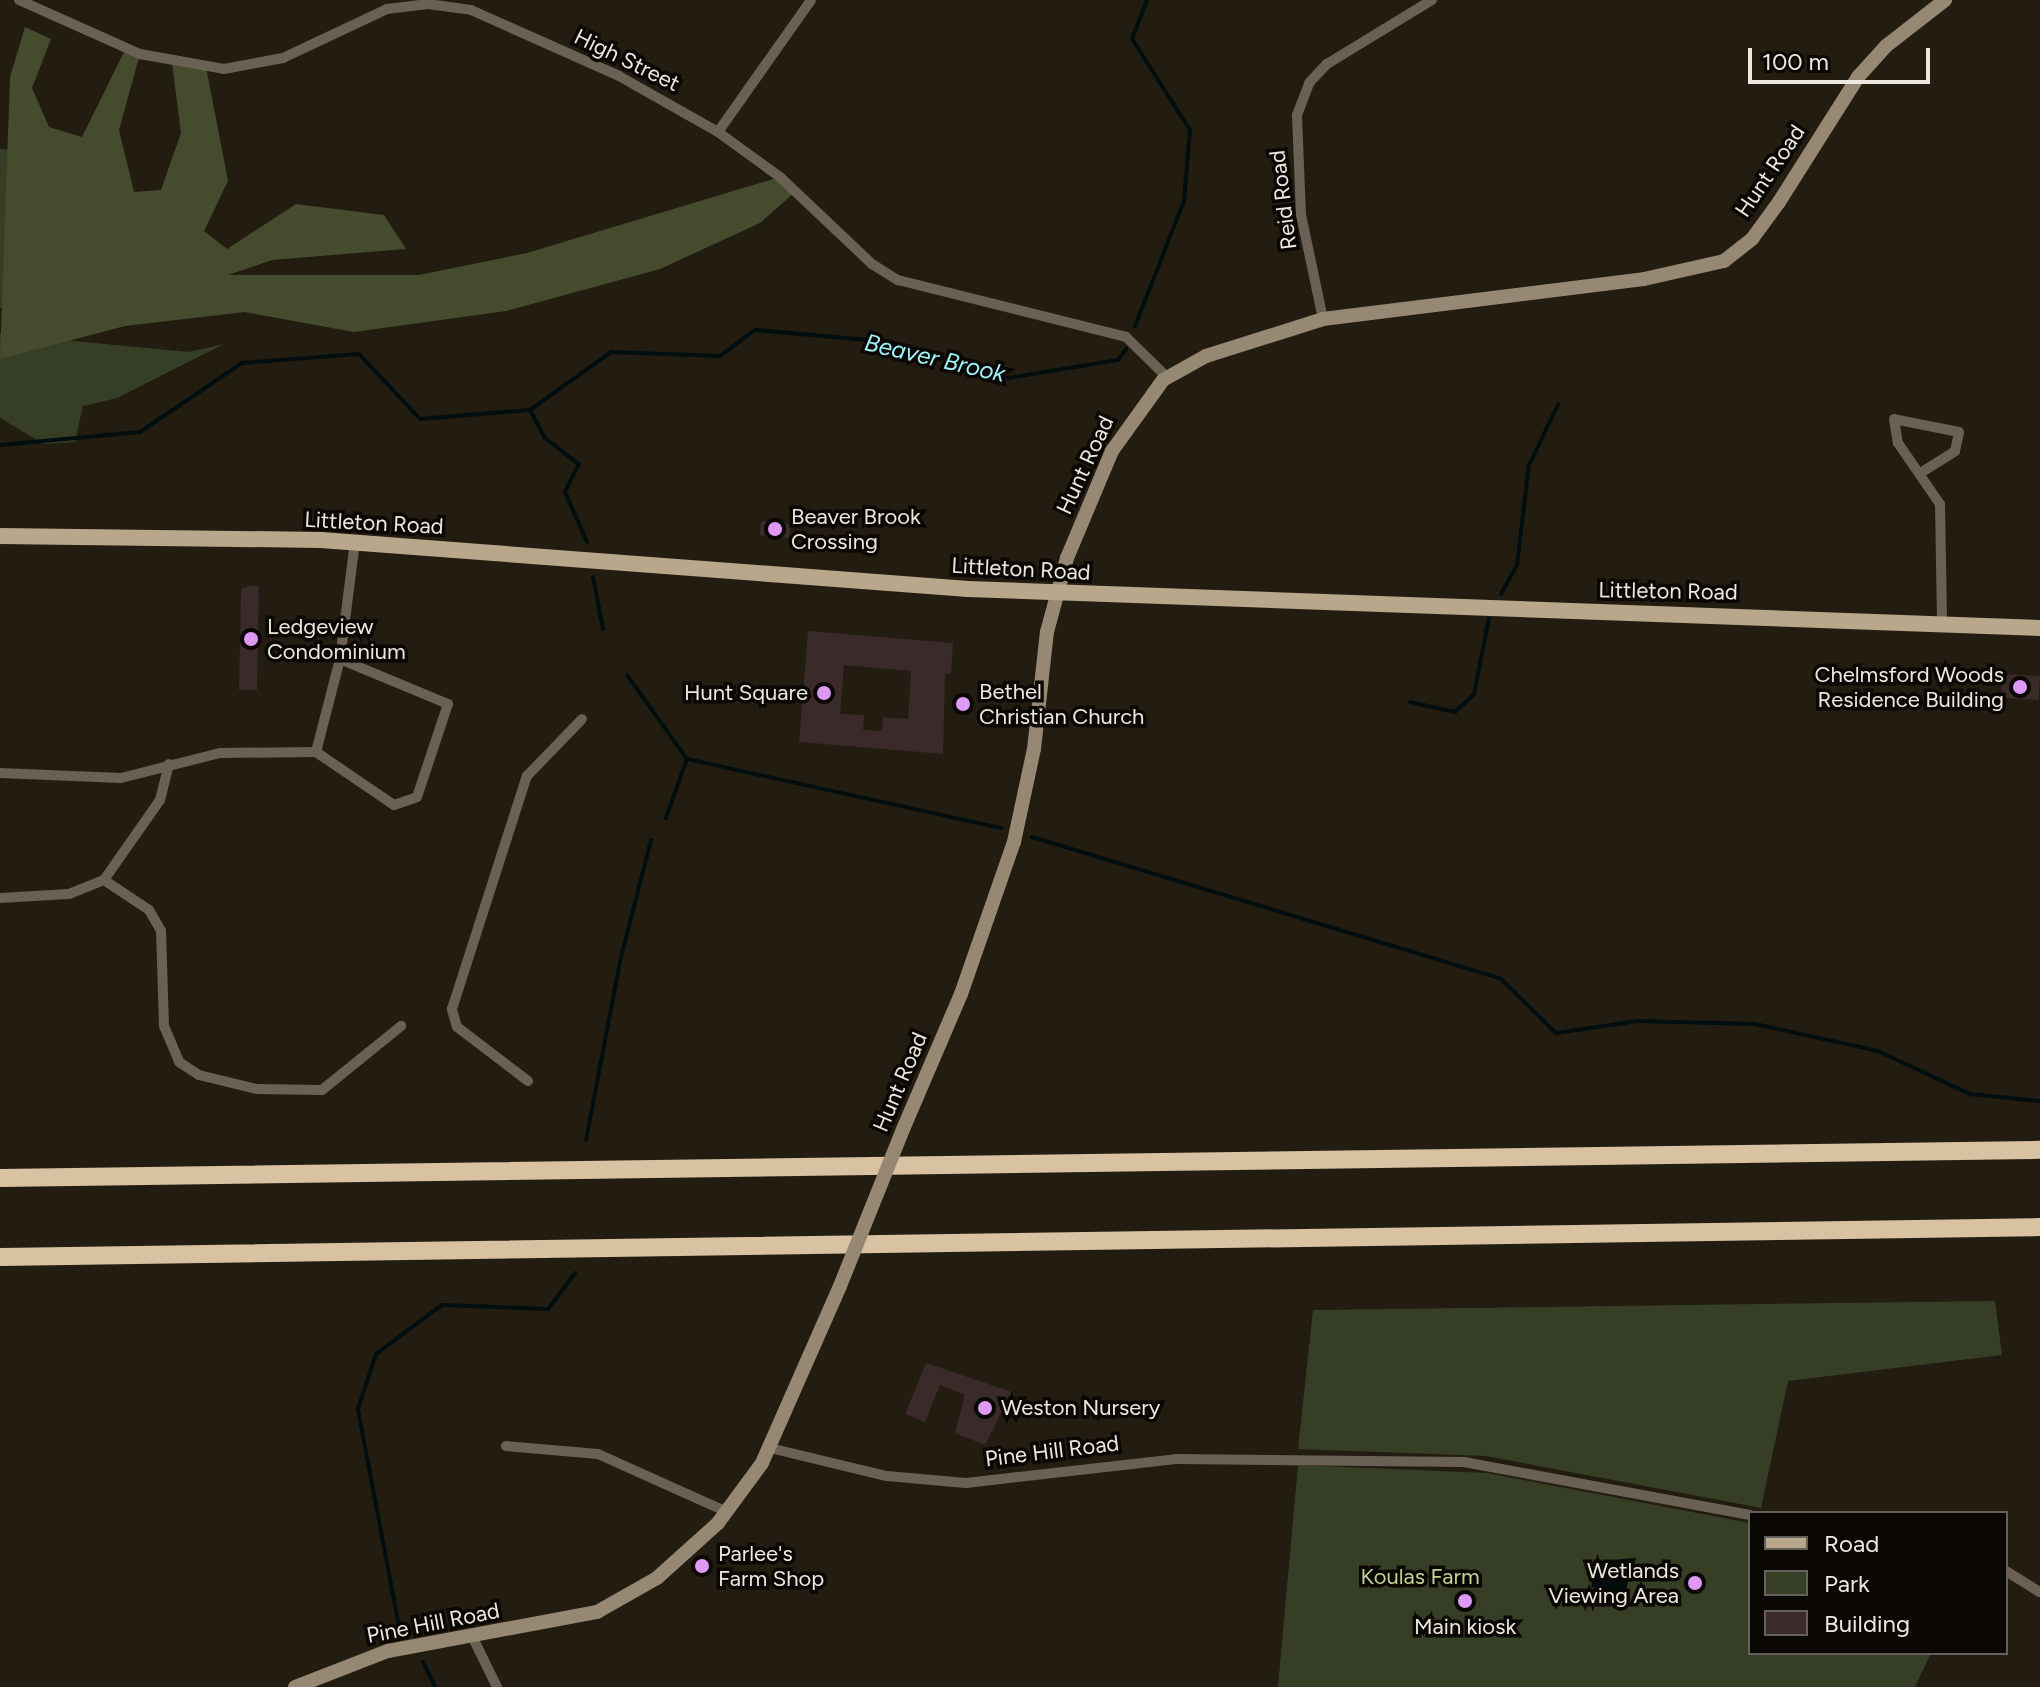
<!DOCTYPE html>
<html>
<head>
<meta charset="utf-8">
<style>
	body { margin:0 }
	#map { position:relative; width:2040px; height:1687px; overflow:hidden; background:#231c11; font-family:Figtree,sans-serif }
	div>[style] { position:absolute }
	.green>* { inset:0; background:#373e26 }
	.forest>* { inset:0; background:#444c2d }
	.water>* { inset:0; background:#000e10 }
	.stream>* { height:4px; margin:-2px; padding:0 2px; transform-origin:2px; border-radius:2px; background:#000e10 }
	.building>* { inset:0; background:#3a2a29; transform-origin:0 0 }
	.street>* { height:10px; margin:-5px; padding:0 5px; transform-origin:5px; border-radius:5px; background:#6a6154 }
	.secondary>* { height:14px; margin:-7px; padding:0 7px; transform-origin:7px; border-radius:7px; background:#968873 }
	.primary>* { height:16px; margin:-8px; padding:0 8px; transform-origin:8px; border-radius:8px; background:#b9a78b }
	.highway>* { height:18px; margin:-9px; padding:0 9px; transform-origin:9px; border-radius:9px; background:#d8c2a1 }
	.secondary-bridge>* { height:14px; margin:-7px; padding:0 7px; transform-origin:7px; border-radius:7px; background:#968873 }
	.dots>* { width:22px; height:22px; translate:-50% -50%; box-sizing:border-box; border:4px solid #0a0704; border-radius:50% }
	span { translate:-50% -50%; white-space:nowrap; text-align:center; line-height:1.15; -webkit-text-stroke:7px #0a0704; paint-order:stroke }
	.street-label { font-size:22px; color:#ece8e0 }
	.poi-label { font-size:22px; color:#ece8e0 }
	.left { translate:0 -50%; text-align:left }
	.right { translate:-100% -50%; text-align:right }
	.park-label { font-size:22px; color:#c1d297 }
	.water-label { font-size:24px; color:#9ff1fa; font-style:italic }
	.legend { position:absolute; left:1748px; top:1511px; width:260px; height:144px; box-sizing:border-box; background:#0a0704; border:2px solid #64615c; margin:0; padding:10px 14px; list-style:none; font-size:24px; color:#ece8e0 }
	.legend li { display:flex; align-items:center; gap:16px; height:40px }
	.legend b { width:40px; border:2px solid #64615c }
	.scale { position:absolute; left:1748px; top:48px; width:182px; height:36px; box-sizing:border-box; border:4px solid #ece8e0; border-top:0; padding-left:10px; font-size:24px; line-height:28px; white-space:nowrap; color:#ece8e0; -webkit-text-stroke:6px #0a0704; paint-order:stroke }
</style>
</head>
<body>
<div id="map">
	<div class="green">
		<i style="clip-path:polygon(0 149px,12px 150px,6px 308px,0 308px)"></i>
		<i style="clip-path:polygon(0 334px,189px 352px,224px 344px,117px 398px,83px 406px,75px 442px,44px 444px,0 418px)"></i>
		<i style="clip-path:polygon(1995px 1301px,2002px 1355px,1788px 1381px,1761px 1508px,1486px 1456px,1298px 1449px,1313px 1310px)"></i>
		<i style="clip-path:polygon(1298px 1465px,1487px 1473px,1750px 1523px,1750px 1653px,1931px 1653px,1915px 1687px,1278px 1687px)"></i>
	</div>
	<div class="forest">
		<i style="clip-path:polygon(25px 27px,51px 39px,32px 88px,49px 127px,82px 137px,126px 48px,140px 54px,119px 130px,134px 192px,161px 190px,181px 133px,172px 63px,206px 67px,228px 181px,204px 231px,227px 249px,296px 204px,384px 215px,406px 249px,272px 260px,228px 275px,419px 275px,527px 253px,780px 177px,796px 191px,760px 223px,660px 269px,506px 311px,354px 332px,245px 312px,125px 326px,0 359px,10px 77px)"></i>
	</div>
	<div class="water">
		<i style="clip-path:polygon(1636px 1558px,1626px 1589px,1614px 1595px,1591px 1587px,1597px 1561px)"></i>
	</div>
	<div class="stream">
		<i style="left:1135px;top:326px;width:134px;rotate:-68.6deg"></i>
		<i style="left:1184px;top:201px;width:71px;rotate:-85.2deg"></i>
		<i style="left:1190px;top:130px;width:108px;rotate:-122.5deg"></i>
		<i style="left:1132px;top:39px;width:42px;rotate:-69deg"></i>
		<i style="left:530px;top:410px;width:32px;rotate:62deg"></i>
		<i style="left:545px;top:438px;width:43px;rotate:37.4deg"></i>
		<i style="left:579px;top:464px;width:31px;rotate:117deg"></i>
		<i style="left:565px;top:492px;width:55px;rotate:66.3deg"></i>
		<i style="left:0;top:445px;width:141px;rotate:-5.3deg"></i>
		<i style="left:140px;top:432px;width:123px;rotate:-34.1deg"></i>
		<i style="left:242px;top:363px;width:117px;rotate:-4.4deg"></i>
		<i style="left:359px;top:354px;width:89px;rotate:46.8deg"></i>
		<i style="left:420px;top:419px;width:110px;rotate:-4.7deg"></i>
		<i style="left:530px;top:410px;width:100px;rotate:-35.6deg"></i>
		<i style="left:611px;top:352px;width:109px;rotate:2.1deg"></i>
		<i style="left:720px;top:356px;width:44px;rotate:-36.6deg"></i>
		<i style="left:755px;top:330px;width:136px;rotate:5.1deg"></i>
		<i style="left:890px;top:342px;width:124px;rotate:16.8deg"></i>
		<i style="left:1009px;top:378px;width:110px;rotate:-9.4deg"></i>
		<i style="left:1118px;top:360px;width:14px;rotate:-54deg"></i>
		<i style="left:593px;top:577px;width:53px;rotate:79.1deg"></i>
		<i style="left:1501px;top:594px;width:33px;rotate:-61deg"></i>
		<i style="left:1517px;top:565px;width:101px;rotate:-83.2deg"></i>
		<i style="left:1529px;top:465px;width:67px;rotate:-64.2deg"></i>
		<i style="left:627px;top:675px;width:103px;rotate:54.5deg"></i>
		<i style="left:687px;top:759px;width:63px;rotate:109.6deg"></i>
		<i style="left:1410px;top:702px;width:46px;rotate:12.5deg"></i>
		<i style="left:1455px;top:712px;width:26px;rotate:-43deg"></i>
		<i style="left:1474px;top:694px;width:77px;rotate:-78.8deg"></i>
		<i style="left:687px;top:759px;width:322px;rotate:12.4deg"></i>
		<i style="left:1032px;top:837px;width:490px;rotate:16.8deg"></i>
		<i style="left:1501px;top:979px;width:77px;rotate:44.5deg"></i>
		<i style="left:1556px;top:1033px;width:82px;rotate:-8.4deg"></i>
		<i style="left:1637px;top:1021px;width:118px;rotate:1.5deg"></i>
		<i style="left:1755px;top:1024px;width:126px;rotate:12.4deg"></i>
		<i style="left:1878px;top:1051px;width:102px;rotate:25.1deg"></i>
		<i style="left:1970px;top:1094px;width:70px;rotate:5.7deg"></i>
		<i style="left:586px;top:1140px;width:182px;rotate:-79.2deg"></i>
		<i style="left:620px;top:961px;width:125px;rotate:-75.6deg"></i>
		<i style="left:400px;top:1632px;width:227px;rotate:-100.7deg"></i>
		<i style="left:358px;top:1409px;width:58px;rotate:-71.9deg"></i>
		<i style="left:376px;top:1354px;width:82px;rotate:-36.6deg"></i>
		<i style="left:442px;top:1305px;width:106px;rotate:2.2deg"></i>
		<i style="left:548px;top:1309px;width:45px;rotate:-53.1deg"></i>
		<i style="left:423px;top:1662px;width:28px;rotate:64deg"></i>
	</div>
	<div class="building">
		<i style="left:761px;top:521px;width:30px;height:14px;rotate:6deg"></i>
		<i style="clip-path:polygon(248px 586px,259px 586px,257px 690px,239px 690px,241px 589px)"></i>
		<i style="clip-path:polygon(evenodd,808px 631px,953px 643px,951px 674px,945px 674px,943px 754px,799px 742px,808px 631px,844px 665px,911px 671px,908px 719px,883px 717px,882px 731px,863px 730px,864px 715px,840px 714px,844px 665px)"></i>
		<i style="left:2002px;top:674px;width:38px;height:24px;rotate:3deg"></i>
		<i style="clip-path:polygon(926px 1363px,1012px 1392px,985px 1445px,955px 1433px,965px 1395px,940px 1385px,925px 1422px,905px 1414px)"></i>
	</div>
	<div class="street">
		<i style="left:19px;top:0;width:133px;rotate:24.1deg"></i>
		<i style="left:140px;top:54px;width:85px;rotate:10.1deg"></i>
		<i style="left:224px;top:69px;width:60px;rotate:-10.6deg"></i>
		<i style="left:283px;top:58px;width:115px;rotate:-25.2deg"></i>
		<i style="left:387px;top:9px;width:41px;rotate:-7deg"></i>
		<i style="left:428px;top:4px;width:43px;rotate:7.9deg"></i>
		<i style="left:471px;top:10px;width:162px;rotate:24deg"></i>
		<i style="left:619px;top:76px;width:114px;rotate:29.5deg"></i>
		<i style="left:718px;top:132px;width:77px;rotate:36deg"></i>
		<i style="left:780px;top:177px;width:127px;rotate:43.4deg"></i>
		<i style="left:872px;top:264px;width:31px;rotate:32deg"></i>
		<i style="left:898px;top:280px;width:235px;rotate:14deg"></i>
		<i style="left:1126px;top:337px;width:57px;rotate:44.3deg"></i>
		<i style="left:718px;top:132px;width:161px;rotate:-54.8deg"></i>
		<i style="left:1323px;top:319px;width:106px;rotate:-101.9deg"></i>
		<i style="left:1301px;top:215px;width:100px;rotate:-92.3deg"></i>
		<i style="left:1297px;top:115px;width:34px;rotate:-69deg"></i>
		<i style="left:1309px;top:83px;width:26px;rotate:-47deg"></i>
		<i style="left:1327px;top:64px;width:123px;rotate:-31.4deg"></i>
		<i style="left:1922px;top:472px;width:39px;rotate:-32deg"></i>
		<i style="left:1955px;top:451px;width:19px;rotate:-78deg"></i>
		<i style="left:1959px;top:432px;width:66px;rotate:-168.7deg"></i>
		<i style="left:1894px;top:419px;width:24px;rotate:81deg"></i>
		<i style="left:1898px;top:443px;width:74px;rotate:55.5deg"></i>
		<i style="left:1940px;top:504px;width:119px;rotate:89deg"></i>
		<i style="left:340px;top:659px;width:96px;rotate:104.5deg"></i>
		<i style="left:316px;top:752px;width:94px;rotate:34.2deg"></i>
		<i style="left:394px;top:805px;width:24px;rotate:-19deg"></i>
		<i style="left:417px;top:797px;width:98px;rotate:-71.6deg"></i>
		<i style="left:448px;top:704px;width:117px;rotate:-157.4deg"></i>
		<i style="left:340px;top:659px;width:118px;rotate:-82.7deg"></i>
		<i style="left:0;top:773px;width:121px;rotate:2.4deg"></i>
		<i style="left:121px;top:778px;width:102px;rotate:-14.2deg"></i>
		<i style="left:220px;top:753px;width:96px;rotate:-0.6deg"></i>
		<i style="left:104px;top:880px;width:98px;rotate:-55deg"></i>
		<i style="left:160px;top:800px;width:37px;rotate:-76deg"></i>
		<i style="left:0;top:898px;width:69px;rotate:-3.3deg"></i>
		<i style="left:69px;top:894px;width:38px;rotate:-22deg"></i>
		<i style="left:104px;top:880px;width:54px;rotate:33.7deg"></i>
		<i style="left:149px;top:910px;width:24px;rotate:60deg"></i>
		<i style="left:161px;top:931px;width:95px;rotate:88.2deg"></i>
		<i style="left:164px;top:1026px;width:39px;rotate:67deg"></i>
		<i style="left:179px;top:1062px;width:24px;rotate:33deg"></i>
		<i style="left:199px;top:1075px;width:60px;rotate:13.6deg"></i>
		<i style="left:257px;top:1089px;width:65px;rotate:0.9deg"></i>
		<i style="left:322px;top:1090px;width:102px;rotate:-39deg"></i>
		<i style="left:528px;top:1081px;width:89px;rotate:-142.7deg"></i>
		<i style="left:457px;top:1027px;width:19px;rotate:-106deg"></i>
		<i style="left:452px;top:1009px;width:245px;rotate:-72.2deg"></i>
		<i style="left:527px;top:776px;width:79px;rotate:-46deg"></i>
		<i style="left:506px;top:1446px;width:92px;rotate:5deg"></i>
		<i style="left:598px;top:1454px;width:141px;rotate:24.2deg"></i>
		<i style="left:770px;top:1448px;width:120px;rotate:13.5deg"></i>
		<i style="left:887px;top:1476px;width:79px;rotate:5.1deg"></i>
		<i style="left:966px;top:1483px;width:211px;rotate:-6.5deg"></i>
		<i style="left:1176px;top:1459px;width:288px;rotate:0.6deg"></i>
		<i style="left:1464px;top:1462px;width:291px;rotate:10.5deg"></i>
		<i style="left:2006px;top:1571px;width:40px;rotate:32deg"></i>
		<i style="left:472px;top:1636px;width:57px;rotate:63.9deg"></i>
	</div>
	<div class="secondary">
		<i style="left:904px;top:1127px;width:145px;rotate:-66.8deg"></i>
		<i style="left:961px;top:994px;width:161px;rotate:-70.8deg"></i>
		<i style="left:1014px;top:842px;width:95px;rotate:-77.9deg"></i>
		<i style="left:1034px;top:749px;width:118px;rotate:-83.7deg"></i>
		<i style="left:1047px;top:632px;width:77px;rotate:-74.9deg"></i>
		<i style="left:1067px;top:558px;width:116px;rotate:-67.2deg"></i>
		<i style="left:1112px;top:451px;width:87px;rotate:-54.3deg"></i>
		<i style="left:1163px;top:380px;width:49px;rotate:-29.2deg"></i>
		<i style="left:1206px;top:356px;width:123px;rotate:-17.5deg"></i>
		<i style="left:1323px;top:319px;width:323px;rotate:-7.1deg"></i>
		<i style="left:1644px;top:279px;width:82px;rotate:-12.7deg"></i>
		<i style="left:1724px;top:261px;width:36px;rotate:-38deg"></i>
		<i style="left:1752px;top:239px;width:46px;rotate:-53.9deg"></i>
		<i style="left:1779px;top:202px;width:148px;rotate:-57.7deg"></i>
		<i style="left:1858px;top:77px;width:42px;rotate:-47.9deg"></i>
		<i style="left:1886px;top:46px;width:75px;rotate:-37.9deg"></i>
		<i style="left:295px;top:1687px;width:100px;rotate:-21.2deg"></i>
		<i style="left:388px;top:1651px;width:213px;rotate:-10.6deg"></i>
		<i style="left:597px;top:1612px;width:69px;rotate:-29.5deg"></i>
		<i style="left:657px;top:1578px;width:82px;rotate:-42deg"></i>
		<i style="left:718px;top:1523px;width:74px;rotate:-53.7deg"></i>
		<i style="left:762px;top:1463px;width:193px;rotate:-66.2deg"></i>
	</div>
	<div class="primary">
		<i style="left:0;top:536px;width:321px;rotate:0.7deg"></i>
		<i style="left:321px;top:540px;width:649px;rotate:4.33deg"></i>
		<i style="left:968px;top:589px;width:1073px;rotate:2.08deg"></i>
	</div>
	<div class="highway">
		<i style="left:0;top:1178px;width:2040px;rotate:-0.79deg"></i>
		<i style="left:0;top:1257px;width:2040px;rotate:-0.84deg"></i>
	</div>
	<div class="secondary-bridge">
		<i style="left:840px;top:1286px;width:171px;rotate:-68.1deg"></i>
	</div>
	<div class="dots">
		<i style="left:775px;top:529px;background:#dd99f3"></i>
		<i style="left:251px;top:639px;background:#dd99f3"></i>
		<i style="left:2020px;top:687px;background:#dd99f3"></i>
		<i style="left:824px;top:693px;background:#dd99f3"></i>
		<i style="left:963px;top:704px;background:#dd99f3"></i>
		<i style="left:985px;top:1408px;background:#dd99f3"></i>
		<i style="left:702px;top:1566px;background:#dd99f3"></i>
		<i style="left:1695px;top:1583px;background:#dd99f3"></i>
		<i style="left:1465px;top:1601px;background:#dd99f3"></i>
	</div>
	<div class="street-label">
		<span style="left:627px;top:60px;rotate:26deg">High Street</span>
		<span style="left:1770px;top:171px;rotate:-56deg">Hunt Road</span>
		<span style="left:1283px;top:200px;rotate:-97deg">Reid Road</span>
		<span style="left:1085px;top:465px;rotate:-65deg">Hunt Road</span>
		<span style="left:374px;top:523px;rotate:3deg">Littleton Road</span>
		<span style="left:1021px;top:569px;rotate:3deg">Littleton Road</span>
		<span style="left:1668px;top:591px;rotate:1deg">Littleton Road</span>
		<span style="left:900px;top:1082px;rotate:-67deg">Hunt Road</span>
		<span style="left:1052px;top:1451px;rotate:-7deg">Pine Hill Road</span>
		<span style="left:433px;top:1623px;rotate:-11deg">Pine Hill Road</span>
	</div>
	<div class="poi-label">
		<span class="left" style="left:791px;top:529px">Beaver Brook<br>Crossing</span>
		<span class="left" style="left:267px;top:639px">Ledgeview<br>Condominium</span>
		<span class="right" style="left:2004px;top:687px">Chelmsford Woods<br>Residence Building</span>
		<span class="left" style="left:979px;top:704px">Bethel<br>Christian Church</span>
		<span class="right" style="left:808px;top:693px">Hunt Square</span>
		<span class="left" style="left:1001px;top:1408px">Weston Nursery</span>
		<span class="left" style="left:718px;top:1566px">Parlee's<br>Farm Shop</span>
		<span class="right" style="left:1679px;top:1583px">Wetlands<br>Viewing Area</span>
		<span style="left:1465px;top:1627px">Main kiosk</span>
	</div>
	<div class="park-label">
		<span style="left:1420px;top:1577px">Koulas Farm</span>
	</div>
	<div class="water-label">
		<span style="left:935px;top:358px;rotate:13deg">Beaver Brook</span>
	</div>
	<ul class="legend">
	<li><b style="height:10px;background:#b9a78b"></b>Road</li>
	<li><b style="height:22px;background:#373e26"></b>Park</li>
	<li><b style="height:22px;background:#3a2a29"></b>Building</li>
	</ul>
	<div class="scale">100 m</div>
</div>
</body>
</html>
